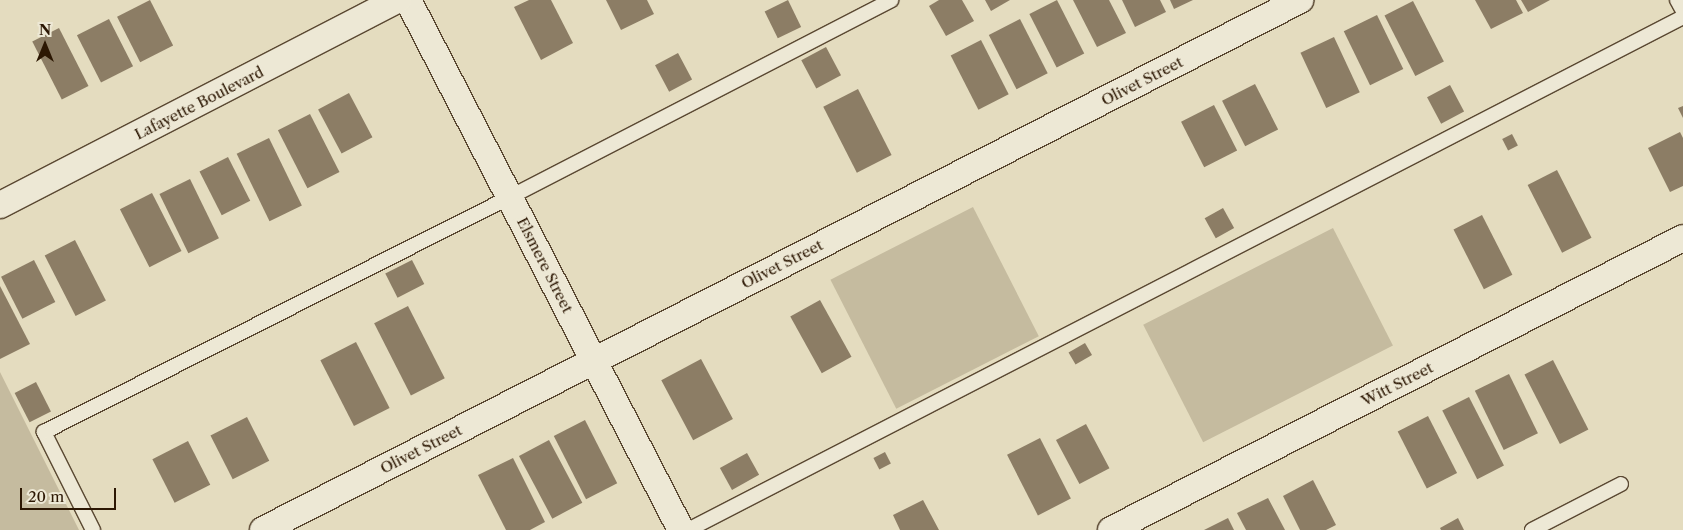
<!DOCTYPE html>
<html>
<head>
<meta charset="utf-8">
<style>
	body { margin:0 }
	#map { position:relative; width:1683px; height:530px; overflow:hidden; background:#e4dcbf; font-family:"Libre Caslon Text",serif }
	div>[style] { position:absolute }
	.green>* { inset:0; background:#c5bb9f; transform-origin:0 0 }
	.building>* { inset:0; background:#8c7d65; transform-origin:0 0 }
	.roads { filter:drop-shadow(1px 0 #5a4832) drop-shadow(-1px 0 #5a4832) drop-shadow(0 1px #5a4832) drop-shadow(0 -1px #5a4832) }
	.service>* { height:14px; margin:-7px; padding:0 7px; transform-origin:7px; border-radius:7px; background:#ede8d5 }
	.minor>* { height:26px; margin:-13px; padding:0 13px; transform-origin:13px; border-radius:13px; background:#ede8d5 }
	span { translate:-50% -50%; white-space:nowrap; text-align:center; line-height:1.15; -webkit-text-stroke:4.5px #ede8d5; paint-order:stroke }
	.street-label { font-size:15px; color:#2c1703 }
	.north { position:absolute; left:20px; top:20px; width:50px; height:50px; -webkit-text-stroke:4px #ede8d5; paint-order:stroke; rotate:0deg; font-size:14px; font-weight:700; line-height:20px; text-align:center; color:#2c1703 }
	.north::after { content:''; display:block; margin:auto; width:18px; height:22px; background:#2c1703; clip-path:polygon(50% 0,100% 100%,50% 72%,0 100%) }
	.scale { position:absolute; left:20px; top:488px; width:96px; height:22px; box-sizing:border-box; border:2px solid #2c1703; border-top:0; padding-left:6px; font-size:15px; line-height:18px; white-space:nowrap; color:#2c1703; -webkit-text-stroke:4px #ede8d5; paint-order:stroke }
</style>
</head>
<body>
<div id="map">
	<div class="green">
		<i style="left:973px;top:207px;width:145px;height:160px;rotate:63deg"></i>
		<i style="left:1333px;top:228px;width:132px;height:213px;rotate:63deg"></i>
		<i style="clip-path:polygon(0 372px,79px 530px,0 530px)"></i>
	</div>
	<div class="building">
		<i style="left:150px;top:0;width:51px;height:37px;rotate:63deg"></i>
		<i style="clip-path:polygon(529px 0,551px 0,573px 43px,541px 60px,514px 7px)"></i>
		<i style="clip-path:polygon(606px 0,647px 0,654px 14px,621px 30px)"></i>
		<i style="left:788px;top:0;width:30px;height:26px;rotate:64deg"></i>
		<i style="clip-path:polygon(939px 0,962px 0,974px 21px,946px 36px,929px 6px)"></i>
		<i style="clip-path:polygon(985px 0,1010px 0,991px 11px)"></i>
		<i style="left:1057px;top:0;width:60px;height:31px;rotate:63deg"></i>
		<i style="clip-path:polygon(1073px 0,1109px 0,1126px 33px,1097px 47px)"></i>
		<i style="clip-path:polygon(1122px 0,1160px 0,1166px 12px,1135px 27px)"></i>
		<i style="clip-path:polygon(1170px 0,1193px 0,1174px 9px)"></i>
		<i style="clip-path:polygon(1475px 0,1516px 0,1523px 13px,1491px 29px)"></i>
		<i style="clip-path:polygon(1521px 0,1550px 0,1528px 12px)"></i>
		<i style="left:1413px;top:1px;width:68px;height:32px;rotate:63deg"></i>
		<i style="left:1377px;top:15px;width:60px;height:37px;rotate:64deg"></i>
		<i style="left:109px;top:19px;width:53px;height:36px;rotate:63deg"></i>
		<i style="left:1020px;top:19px;width:61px;height:35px;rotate:63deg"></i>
		<i style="left:59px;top:28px;width:65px;height:30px;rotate:63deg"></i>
		<i style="left:1334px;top:37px;width:61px;height:37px;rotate:65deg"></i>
		<i style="left:981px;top:40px;width:61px;height:34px;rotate:63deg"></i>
		<i style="left:826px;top:47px;width:32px;height:28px;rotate:62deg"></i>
		<i style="left:678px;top:53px;width:30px;height:26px;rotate:62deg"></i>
		<i style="left:1255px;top:84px;width:51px;height:37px;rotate:63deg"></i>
		<i style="left:1450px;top:85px;width:30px;height:26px;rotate:62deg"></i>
		<i style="left:858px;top:89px;width:74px;height:39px;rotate:63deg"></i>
		<i style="left:349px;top:93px;width:50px;height:35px;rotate:62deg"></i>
		<i style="left:1214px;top:105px;width:51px;height:37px;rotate:63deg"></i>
		<i style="clip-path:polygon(1683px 106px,1683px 118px,1678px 108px)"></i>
		<i style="left:310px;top:114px;width:65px;height:36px;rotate:63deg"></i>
		<i style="clip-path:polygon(1680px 132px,1683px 138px,1683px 186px,1670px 192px,1648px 148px)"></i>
		<i style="left:1512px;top:134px;width:13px;height:11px;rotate:63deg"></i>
		<i style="left:269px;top:138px;width:75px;height:36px;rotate:64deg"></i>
		<i style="left:228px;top:157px;width:49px;height:32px;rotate:63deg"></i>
		<i style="left:1557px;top:170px;width:76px;height:33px;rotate:63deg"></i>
		<i style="left:190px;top:179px;width:66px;height:34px;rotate:64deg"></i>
		<i style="left:152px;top:193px;width:65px;height:36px;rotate:63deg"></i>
		<i style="left:1223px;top:208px;width:23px;height:21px;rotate:61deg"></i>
		<i style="left:1482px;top:215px;width:67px;height:32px;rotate:63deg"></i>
		<i style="left:75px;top:240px;width:68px;height:34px;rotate:63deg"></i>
		<i style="left:34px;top:260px;width:47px;height:37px;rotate:63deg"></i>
		<i style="left:412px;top:260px;width:27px;height:30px;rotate:63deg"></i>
		<i style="clip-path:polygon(0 286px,30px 344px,0 359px)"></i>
		<i style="left:820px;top:300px;width:65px;height:34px;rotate:61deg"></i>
		<i style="left:408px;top:306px;width:81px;height:38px;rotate:63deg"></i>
		<i style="left:356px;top:342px;width:74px;height:40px;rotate:63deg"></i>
		<i style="left:1085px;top:343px;width:14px;height:19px;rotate:60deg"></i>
		<i style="left:701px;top:359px;width:68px;height:45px;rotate:62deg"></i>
		<i style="left:1553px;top:360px;width:78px;height:32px;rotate:63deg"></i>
		<i style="left:1509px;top:374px;width:66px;height:38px;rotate:64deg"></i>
		<i style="left:36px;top:382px;width:33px;height:24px;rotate:63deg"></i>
		<i style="left:1469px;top:397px;width:77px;height:30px;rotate:63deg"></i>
		<i style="left:1428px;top:416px;width:64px;height:34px;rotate:63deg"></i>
		<i style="left:247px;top:417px;width:49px;height:41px;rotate:63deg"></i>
		<i style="left:585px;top:420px;width:71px;height:35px;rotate:63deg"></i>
		<i style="left:1086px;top:424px;width:50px;height:34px;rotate:62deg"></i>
		<i style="left:1040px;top:438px;width:68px;height:37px;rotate:63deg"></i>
		<i style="left:549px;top:440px;width:71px;height:34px;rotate:62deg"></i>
		<i style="left:188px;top:441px;width:49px;height:40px;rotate:63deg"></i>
		<i style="left:885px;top:452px;width:13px;height:13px;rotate:63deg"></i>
		<i style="left:747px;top:453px;width:25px;height:31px;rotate:61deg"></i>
		<i style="clip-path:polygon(513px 458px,545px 522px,530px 530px,506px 530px,478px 475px)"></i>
		<i style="clip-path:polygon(1313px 480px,1336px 525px,1326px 530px,1300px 530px,1283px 496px)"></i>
		<i style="clip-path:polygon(1268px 498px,1285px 530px,1246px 530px,1237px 513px)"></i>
		<i style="clip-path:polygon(923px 500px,939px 530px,900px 530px,893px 515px)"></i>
		<i style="clip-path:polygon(1228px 518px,1234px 530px,1204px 530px)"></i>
		<i style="clip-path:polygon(1458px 518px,1464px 530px,1441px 530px,1440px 528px)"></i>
	</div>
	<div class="roads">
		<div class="service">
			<i style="left:1677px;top:0;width:13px;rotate:61deg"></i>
			<i style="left:93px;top:530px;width:110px;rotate:-116.6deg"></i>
			<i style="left:44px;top:432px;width:522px;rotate:-26.76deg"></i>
			<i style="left:510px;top:197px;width:429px;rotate:-27.3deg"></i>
			<i style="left:688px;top:530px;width:1119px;rotate:-27.27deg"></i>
			<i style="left:1532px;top:530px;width:100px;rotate:-27.3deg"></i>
		</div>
		<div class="minor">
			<i style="left:408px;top:0;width:596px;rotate:62.75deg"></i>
			<i style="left:0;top:205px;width:448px;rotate:-27.3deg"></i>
			<i style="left:263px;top:530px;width:1165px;rotate:-27.07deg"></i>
			<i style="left:1111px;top:530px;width:642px;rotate:-27.04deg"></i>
		</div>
	</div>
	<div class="street-label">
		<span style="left:1142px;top:81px;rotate:-27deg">Olivet Street</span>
		<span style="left:199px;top:103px;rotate:-27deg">Lafayette Boulevard</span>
		<span style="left:782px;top:264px;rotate:-27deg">Olivet Street</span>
		<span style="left:545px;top:265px;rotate:63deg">Elsmere Street</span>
		<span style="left:1397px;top:384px;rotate:-27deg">Witt Street</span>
		<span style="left:421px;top:449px;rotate:-27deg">Olivet Street</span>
	</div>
	<div class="north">N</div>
	<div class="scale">20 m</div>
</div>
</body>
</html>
